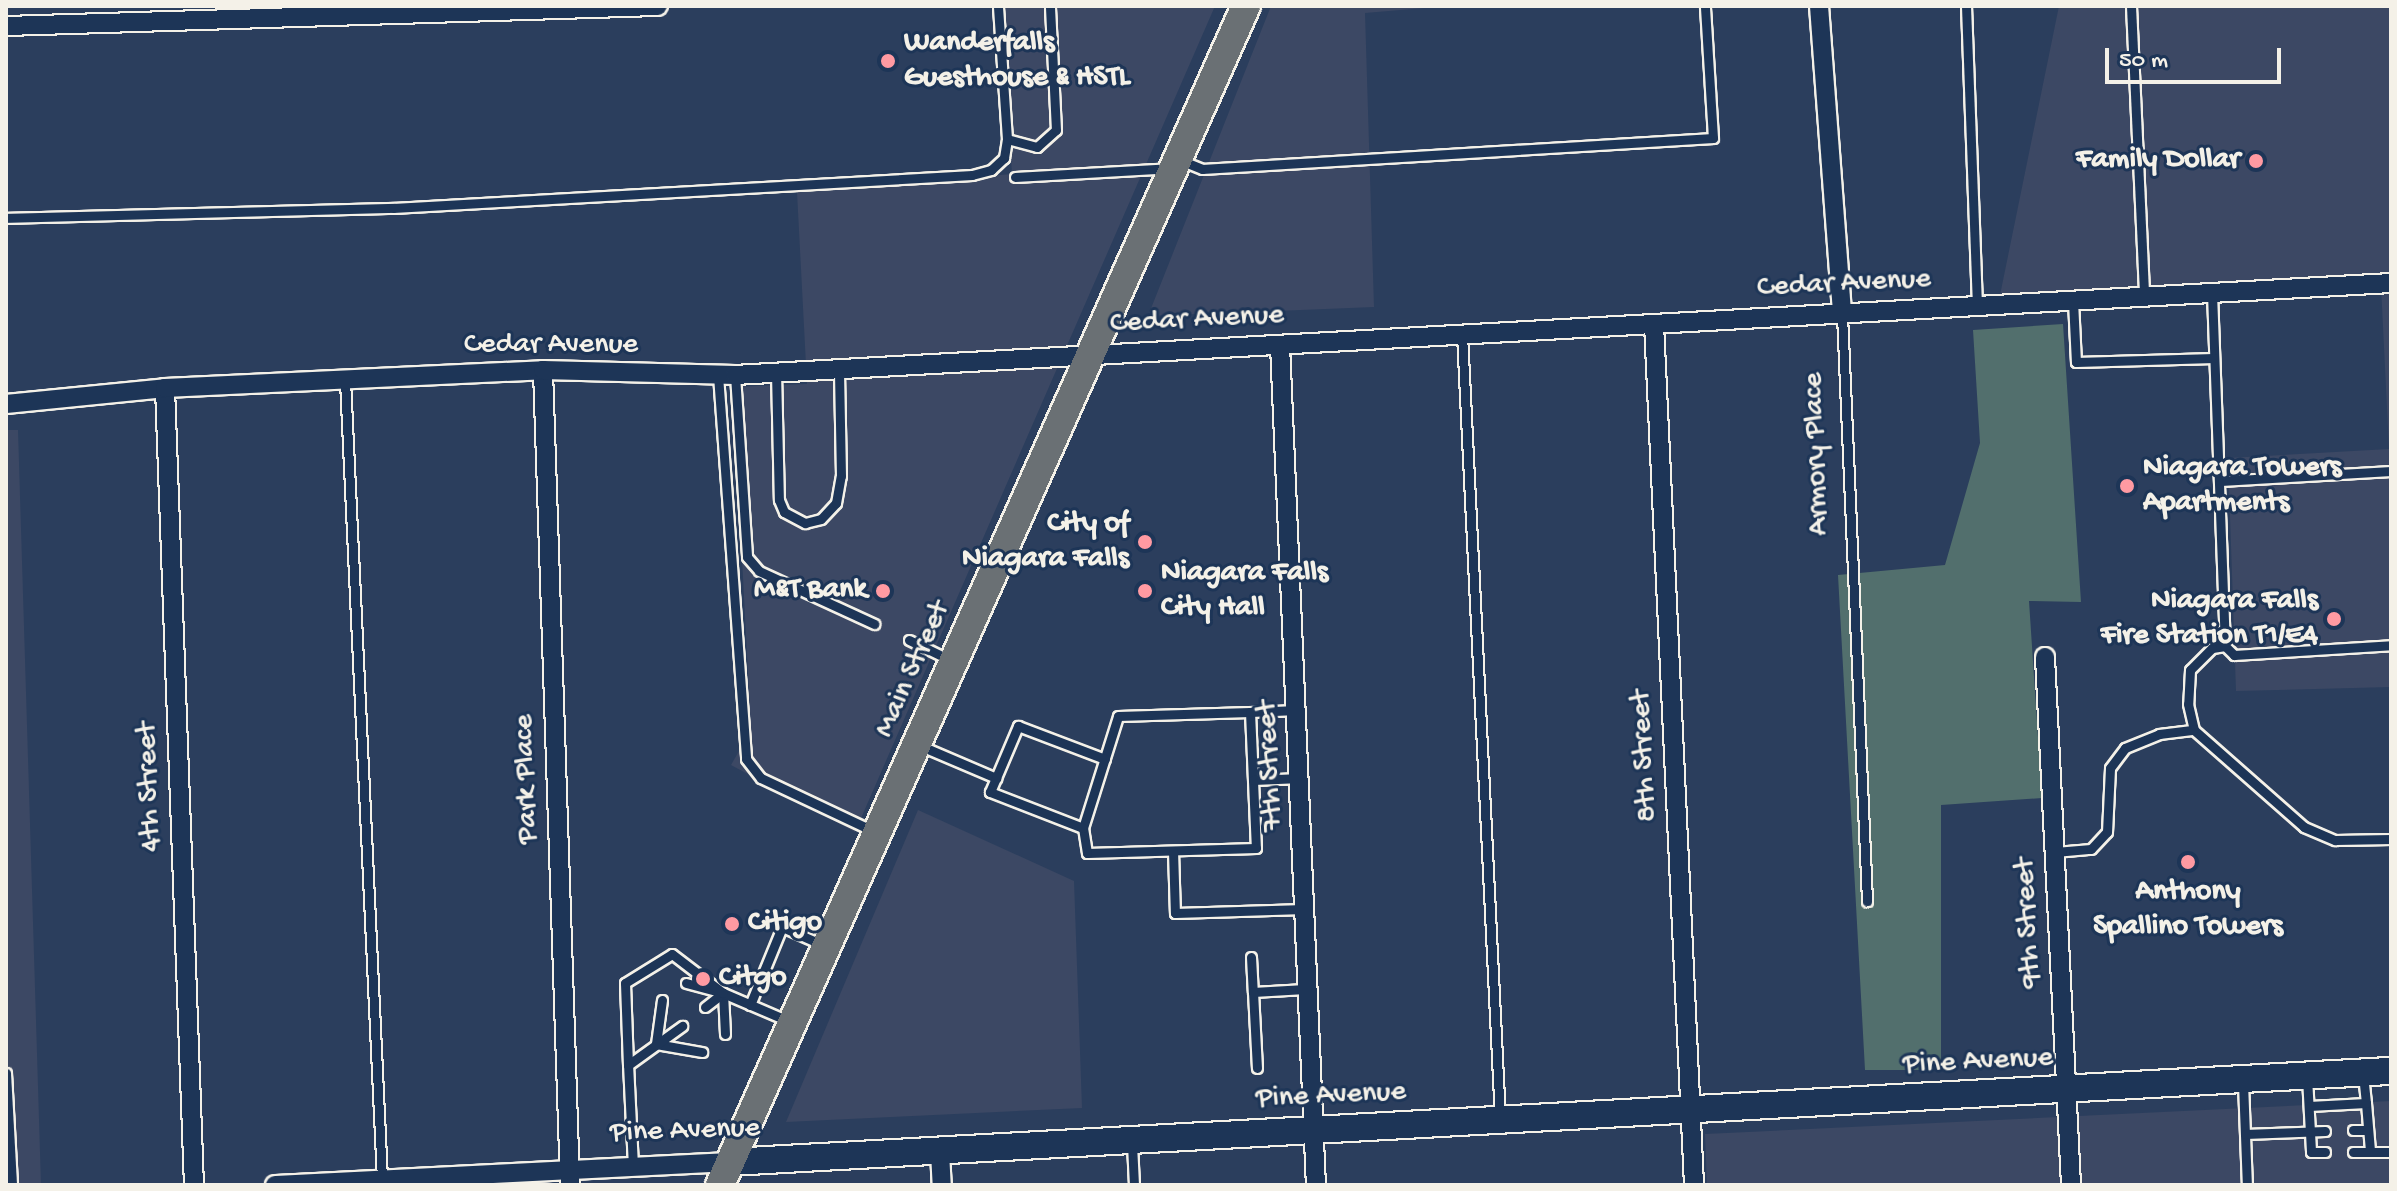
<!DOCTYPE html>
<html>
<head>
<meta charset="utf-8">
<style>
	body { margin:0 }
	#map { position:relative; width:2397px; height:1191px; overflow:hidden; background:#2b3e5d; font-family:"Gochi Hand",sans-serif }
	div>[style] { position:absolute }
	.built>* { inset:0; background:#3c4864 }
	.green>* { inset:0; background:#526f6d }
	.roads { filter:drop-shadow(2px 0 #f4f1e8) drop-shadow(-2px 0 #f4f1e8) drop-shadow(0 2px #f4f1e8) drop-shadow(0 -2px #f4f1e8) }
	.lane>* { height:9px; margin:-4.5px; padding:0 4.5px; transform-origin:4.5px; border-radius:4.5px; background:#1d3557 }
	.street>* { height:18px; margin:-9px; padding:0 9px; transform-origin:9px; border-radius:9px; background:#1d3557 }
	.secondary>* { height:26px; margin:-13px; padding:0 13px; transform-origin:13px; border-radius:13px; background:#1d3557 }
	.primary>* { height:28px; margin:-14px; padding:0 14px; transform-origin:14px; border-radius:14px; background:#6a7074 }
	.dots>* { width:22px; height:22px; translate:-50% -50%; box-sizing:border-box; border:4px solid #1d3557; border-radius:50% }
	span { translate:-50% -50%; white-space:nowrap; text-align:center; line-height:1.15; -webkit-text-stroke:6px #1d3557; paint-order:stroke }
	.poi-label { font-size:30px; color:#f4f1e8; font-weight:700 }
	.left { translate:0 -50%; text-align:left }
	.right { translate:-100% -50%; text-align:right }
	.street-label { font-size:30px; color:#f4f1e8 }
	.frame { position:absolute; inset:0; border:8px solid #f4f1e8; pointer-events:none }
	.scale { position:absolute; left:2105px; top:48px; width:176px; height:36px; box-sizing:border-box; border:4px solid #f4f1e8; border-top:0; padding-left:10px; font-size:24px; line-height:28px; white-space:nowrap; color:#f4f1e8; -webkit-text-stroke:6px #1d3557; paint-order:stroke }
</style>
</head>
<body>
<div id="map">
	<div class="built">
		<i style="clip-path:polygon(1001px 6px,1215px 6px,855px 832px,731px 765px,751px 730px,733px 387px,807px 384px,797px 192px,1012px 174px)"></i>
		<i style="clip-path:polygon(1271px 6px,1448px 6px,1365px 13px,1374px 307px,1148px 316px)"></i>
		<i style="clip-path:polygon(2059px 6px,2391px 6px,2391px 687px,2236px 691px,2228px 458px,2389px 449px,2381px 286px,1998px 305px)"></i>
		<i style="clip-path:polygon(6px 430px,18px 430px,41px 1185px,6px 1185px)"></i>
		<i style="clip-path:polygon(918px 810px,1074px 881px,1082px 1108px,786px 1122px)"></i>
		<i style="clip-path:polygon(2391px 1101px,2391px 1185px,1707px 1185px,1705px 1134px)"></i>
	</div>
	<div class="green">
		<i style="clip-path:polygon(2063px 324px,2081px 602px,2029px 601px,2042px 798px,1941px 805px,1941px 1070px,1865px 1070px,1838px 575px,1945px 565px,1980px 443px,1973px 330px)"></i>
	</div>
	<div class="roads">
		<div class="lane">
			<i style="left:1966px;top:6px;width:300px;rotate:87.9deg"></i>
			<i style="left:2131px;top:6px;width:291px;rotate:87.4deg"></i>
			<i style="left:1007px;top:139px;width:31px;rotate:15deg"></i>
			<i style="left:1037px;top:147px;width:25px;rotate:-42deg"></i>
			<i style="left:1056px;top:130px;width:124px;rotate:-92.8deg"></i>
			<i style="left:1180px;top:160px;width:24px;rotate:22deg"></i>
			<i style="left:1202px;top:169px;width:512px;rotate:-3.47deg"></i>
			<i style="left:1713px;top:138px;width:132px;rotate:-93.5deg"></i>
			<i style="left:1015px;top:177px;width:154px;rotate:-3.3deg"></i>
			<i style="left:6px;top:218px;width:387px;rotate:-1.5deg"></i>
			<i style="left:393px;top:208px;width:580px;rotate:-3.26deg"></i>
			<i style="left:972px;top:175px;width:20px;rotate:-15deg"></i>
			<i style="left:991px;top:170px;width:18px;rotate:-43deg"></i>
			<i style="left:1004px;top:158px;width:19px;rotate:-81deg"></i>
			<i style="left:1007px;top:139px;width:133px;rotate:-93.9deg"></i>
			<i style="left:2212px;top:293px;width:353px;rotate:87.9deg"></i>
			<i style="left:2225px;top:646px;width:13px;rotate:45deg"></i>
			<i style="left:2234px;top:655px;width:157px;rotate:-3.6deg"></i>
			<i style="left:2073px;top:301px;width:61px;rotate:87.2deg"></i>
			<i style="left:2076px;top:362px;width:138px;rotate:-1.7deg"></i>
			<i style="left:1842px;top:314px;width:588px;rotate:87.56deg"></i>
			<i style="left:1462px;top:334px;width:785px;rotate:87.23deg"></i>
			<i style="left:776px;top:372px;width:128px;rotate:88.7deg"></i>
			<i style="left:779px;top:500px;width:13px;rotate:67deg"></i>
			<i style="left:784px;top:512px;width:24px;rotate:28deg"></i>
			<i style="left:805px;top:523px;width:16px;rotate:-14deg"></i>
			<i style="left:821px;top:519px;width:22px;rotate:-47deg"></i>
			<i style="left:836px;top:503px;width:27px;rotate:-80deg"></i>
			<i style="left:841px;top:476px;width:109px;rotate:-91.1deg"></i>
			<i style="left:718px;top:375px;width:385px;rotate:85.8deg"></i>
			<i style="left:746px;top:759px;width:24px;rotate:52deg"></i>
			<i style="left:761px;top:778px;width:124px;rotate:25.3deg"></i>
			<i style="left:735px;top:375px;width:182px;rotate:86.2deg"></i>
			<i style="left:747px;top:557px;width:18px;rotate:49deg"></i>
			<i style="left:759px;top:571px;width:127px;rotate:24.7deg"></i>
			<i style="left:345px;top:380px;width:801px;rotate:87.35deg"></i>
			<i style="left:2221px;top:481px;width:170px;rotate:-3.4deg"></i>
			<i style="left:909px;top:640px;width:48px;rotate:26deg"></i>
			<i style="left:2225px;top:646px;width:13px;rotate:171deg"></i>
			<i style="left:2212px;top:648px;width:31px;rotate:135deg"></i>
			<i style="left:2190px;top:670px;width:34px;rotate:93deg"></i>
			<i style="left:2188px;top:704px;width:27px;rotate:77deg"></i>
			<i style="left:2194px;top:730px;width:147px;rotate:41.4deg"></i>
			<i style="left:2304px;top:827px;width:34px;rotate:23deg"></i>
			<i style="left:2335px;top:840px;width:56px;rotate:-1deg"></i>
			<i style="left:1250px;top:712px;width:136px;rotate:87.5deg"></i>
			<i style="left:1256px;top:848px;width:169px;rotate:178.3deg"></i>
			<i style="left:1087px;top:853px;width:25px;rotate:-99deg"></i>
			<i style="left:1083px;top:828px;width:117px;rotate:-72.6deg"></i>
			<i style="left:1118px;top:716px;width:132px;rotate:-1.7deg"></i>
			<i style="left:1250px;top:712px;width:47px;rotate:-2.4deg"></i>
			<i style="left:921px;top:746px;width:82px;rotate:23.1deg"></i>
			<i style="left:1253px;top:780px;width:48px;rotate:-2.4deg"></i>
			<i style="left:1083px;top:828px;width:100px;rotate:-158.8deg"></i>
			<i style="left:990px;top:792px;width:72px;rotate:-67deg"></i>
			<i style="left:1018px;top:726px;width:93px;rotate:20.8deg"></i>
			<i style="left:1173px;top:851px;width:62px;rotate:88.2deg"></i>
			<i style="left:1175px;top:913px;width:129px;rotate:-1.8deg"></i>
			<i style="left:2055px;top:852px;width:36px;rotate:-5deg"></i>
			<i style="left:2091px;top:849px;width:23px;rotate:-47deg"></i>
			<i style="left:2107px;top:832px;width:64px;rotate:-87.3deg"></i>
			<i style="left:2110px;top:768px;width:25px;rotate:-53deg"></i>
			<i style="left:2125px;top:748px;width:37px;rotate:-22deg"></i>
			<i style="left:2159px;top:734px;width:35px;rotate:-7deg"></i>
			<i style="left:1251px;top:957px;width:35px;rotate:87deg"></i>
			<i style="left:1253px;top:992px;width:52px;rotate:-3.3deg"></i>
			<i style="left:686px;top:983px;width:31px;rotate:15deg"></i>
			<i style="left:1253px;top:992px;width:76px;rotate:87deg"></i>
			<i style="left:723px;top:993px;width:41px;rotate:87.2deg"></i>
			<i style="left:662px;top:1000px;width:44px;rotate:97.8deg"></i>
			<i style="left:656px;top:1044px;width:47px;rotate:9.9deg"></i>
			<i style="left:750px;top:1005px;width:84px;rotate:-67.7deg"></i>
			<i style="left:782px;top:927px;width:45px;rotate:23.7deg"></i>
			<i style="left:705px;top:1007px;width:23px;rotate:-38deg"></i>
			<i style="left:723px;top:993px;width:74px;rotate:23.1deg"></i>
			<i style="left:628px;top:1065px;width:82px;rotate:-92.1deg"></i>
			<i style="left:625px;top:983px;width:55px;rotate:-31.7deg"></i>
			<i style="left:672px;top:954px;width:64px;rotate:37.4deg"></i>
			<i style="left:6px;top:1073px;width:112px;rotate:86.9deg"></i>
			<i style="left:2307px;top:1077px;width:75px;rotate:86.9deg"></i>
			<i style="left:2311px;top:1152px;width:14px"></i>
			<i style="left:2243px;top:1083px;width:102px;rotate:87.8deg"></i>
			<i style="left:2366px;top:1103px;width:48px;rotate:85.2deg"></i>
			<i style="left:2309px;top:1106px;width:57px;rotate:-3deg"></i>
			<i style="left:2366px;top:1103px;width:28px;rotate:-96deg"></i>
			<i style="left:2353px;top:1130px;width:15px"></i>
			<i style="left:2245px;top:1134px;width:80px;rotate:-2.1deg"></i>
			<i style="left:1132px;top:1144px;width:41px;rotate:87.2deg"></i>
			<i style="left:2353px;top:1152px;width:38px"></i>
			<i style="left:633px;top:1166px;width:101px;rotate:-92.8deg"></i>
			<i style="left:628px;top:1065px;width:67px;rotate:-35.8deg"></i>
		</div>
		<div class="street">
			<i style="left:1819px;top:6px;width:309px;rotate:85.7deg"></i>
			<i style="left:6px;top:26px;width:652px;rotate:-1.76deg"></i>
			<i style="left:1654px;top:324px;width:862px;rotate:87.34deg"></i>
			<i style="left:1280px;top:345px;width:841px;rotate:87.55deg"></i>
			<i style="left:543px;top:370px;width:815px;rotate:88.1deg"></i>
			<i style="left:165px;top:388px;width:798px;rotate:87.92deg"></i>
			<i style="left:6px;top:404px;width:160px;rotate:-5.7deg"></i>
			<i style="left:165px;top:388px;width:378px;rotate:-2.7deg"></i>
			<i style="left:543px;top:370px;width:192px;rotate:1.5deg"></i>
			<i style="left:735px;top:375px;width:1659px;rotate:-3.18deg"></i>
			<i style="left:2045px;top:657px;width:529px;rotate:87.18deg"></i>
			<i style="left:940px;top:1152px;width:33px;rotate:87deg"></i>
			<i style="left:275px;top:1185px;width:456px;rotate:-2.9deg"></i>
		</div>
		<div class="secondary">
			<i style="left:730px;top:1162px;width:1663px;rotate:-3.14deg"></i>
		</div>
		<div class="primary">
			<i style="left:720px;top:1185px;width:1291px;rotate:-65.96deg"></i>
		</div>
	</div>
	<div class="dots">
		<i style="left:888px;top:61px;background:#ff9aa2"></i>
		<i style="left:2256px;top:161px;background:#ff9aa2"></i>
		<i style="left:2127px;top:486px;background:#ff9aa2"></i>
		<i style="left:1145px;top:542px;background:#ff9aa2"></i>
		<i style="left:883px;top:591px;background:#ff9aa2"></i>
		<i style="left:1145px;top:591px;background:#ff9aa2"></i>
		<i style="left:2334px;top:619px;background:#ff9aa2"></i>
		<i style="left:2188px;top:862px;background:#ff9aa2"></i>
		<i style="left:732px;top:924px;background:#ff9aa2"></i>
		<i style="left:703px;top:979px;background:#ff9aa2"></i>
	</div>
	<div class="poi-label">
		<span class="left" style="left:904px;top:61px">Wanderfalls<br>Guesthouse &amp; HSTL</span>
		<span class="right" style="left:2240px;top:161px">Family Dollar</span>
		<span class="left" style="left:2143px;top:486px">Niagara Towers<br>Apartments</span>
		<span class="right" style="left:1129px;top:542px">City of<br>Niagara Falls</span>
		<span class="left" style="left:1161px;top:591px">Niagara Falls<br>City Hall</span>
		<span class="right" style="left:867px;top:591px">M&amp;T Bank</span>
		<span class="right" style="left:2318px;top:619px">Niagara Falls<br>Fire Station T1/E4</span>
		<span style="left:2188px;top:910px">Anthony<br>Spallino Towers</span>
		<span class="left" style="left:748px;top:924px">Citigo</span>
		<span class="left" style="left:719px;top:979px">Citgo</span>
	</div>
	<div class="street-label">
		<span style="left:1844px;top:285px;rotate:-3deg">Cedar Avenue</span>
		<span style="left:1197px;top:321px;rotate:-3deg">Cedar Avenue</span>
		<span style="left:551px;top:346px">Cedar Avenue</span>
		<span style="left:1818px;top:454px;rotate:-92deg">Armory Place</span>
		<span style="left:914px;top:670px;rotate:-66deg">Main Street</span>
		<span style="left:1646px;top:756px;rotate:-93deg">8th Street</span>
		<span style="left:1272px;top:766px;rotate:-93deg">7th Street</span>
		<span style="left:528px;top:779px;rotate:-92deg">Park Place</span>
		<span style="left:151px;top:787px;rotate:-92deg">4th Street</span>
		<span style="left:2030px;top:923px;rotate:-93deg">9th Street</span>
		<span style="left:1978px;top:1063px;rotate:-3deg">Pine Avenue</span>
		<span style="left:1331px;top:1097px;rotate:-3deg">Pine Avenue</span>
		<span style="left:685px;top:1132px;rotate:-2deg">Pine Avenue</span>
	</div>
	<div class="frame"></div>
	<div class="scale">50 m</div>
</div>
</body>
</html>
